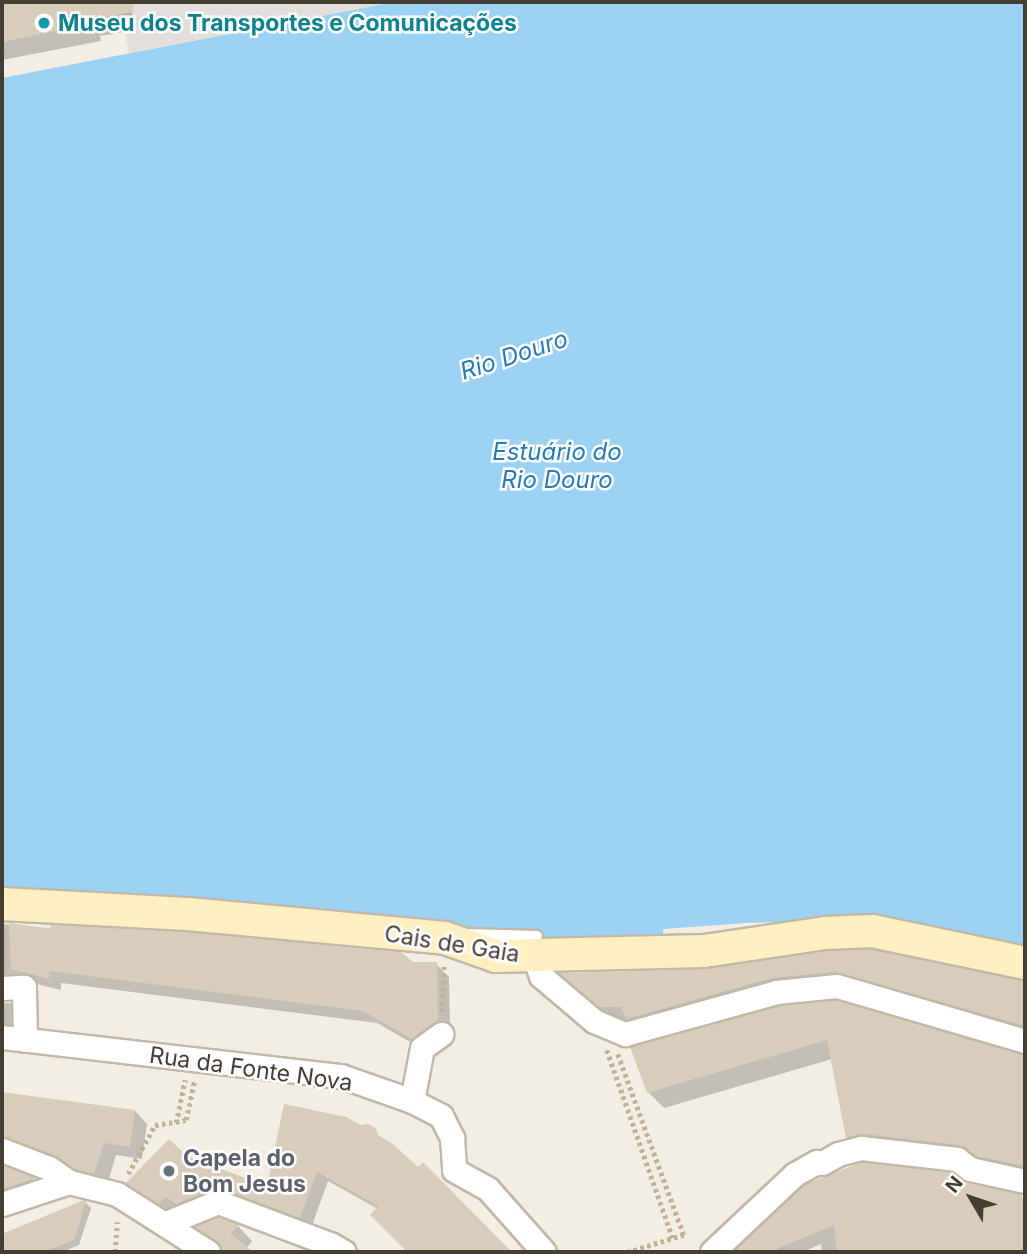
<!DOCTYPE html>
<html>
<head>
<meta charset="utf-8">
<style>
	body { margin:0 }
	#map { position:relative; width:1027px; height:1254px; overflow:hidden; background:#f3eee3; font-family:Inter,sans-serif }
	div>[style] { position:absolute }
	.parking>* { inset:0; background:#e3e0dc }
	.water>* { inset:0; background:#9bd1f3 }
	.shadow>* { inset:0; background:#0003 }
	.building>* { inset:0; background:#d8ccbb }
	.path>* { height:4.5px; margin-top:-2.25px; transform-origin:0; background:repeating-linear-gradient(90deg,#c1b196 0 3.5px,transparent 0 7px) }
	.roads { filter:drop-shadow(2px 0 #c1b8a8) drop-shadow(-2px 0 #c1b8a8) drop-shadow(0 2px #c1b8a8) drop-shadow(0 -2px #c1b8a8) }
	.lane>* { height:10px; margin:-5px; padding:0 5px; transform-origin:5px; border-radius:5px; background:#fff }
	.street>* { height:23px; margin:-11.5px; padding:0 11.5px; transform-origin:11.5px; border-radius:11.5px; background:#fff }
	.secondary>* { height:32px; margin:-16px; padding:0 16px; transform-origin:16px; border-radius:16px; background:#ffefc1 }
	.dots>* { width:19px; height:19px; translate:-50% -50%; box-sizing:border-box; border:4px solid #fff; border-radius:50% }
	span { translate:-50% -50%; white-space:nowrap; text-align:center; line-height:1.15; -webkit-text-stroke:5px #fff; paint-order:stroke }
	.culture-label { font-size:23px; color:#0d838f; font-weight:700 }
	.left { translate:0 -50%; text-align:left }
	.street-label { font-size:23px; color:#453e33 }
	.worship-label { font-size:23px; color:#5b616d; font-weight:700 }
	.water-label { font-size:24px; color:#287cb5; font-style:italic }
	.frame { position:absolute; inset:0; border:4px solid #453e33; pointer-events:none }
	.north { position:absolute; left:936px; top:1163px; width:70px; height:70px; -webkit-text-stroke:5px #fff; paint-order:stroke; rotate:309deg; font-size:19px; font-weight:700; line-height:28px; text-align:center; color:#453e33 }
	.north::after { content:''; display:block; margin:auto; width:24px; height:32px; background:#453e33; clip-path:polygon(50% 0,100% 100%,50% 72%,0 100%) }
</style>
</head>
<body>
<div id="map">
	<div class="parking">
		<i style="clip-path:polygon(118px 2px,394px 2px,129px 53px)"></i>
	</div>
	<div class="water">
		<i style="clip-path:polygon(394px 2px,1025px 2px,1025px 954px,869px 920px,746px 923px,663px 929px,664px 940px,538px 943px,536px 929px,441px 927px,2px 891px,2px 78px)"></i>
	</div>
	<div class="shadow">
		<i style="clip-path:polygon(2px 2px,130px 2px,135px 30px,100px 36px,101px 41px,2px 60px)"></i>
		<i style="clip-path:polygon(2px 924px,436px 964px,449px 977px,450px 1033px,426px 1051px,377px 1023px,61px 983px,61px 990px,29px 982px,2px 995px)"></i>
		<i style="clip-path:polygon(828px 953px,1025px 982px,1025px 1037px,853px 987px,789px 994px,643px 1034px,617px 1022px,563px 975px,705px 971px)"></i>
		<i style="clip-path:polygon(2px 1003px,10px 1003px,22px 1016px,2px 1044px)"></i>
		<i style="clip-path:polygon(779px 1008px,1025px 1055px,1025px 1178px,863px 1152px,847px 1137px,832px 1059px,664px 1108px,648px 1092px)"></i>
		<i style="clip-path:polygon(2px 1094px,135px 1111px,147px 1124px,142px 1159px,116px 1155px,107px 1185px,89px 1181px,68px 1167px,12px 1148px,2px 1158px)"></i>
		<i style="clip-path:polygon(368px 1126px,418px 1170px,423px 1164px,510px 1252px,409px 1252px,372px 1215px,378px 1209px,328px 1181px,311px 1228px,234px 1199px,171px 1214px,128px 1182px,186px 1158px,268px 1188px,361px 1127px)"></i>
		<i style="clip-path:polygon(2px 1165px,35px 1180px,47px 1191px,2px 1195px)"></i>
		<i style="clip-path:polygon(966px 1184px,1020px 1196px,1025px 1201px,1025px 1252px,822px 1252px,821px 1244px,803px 1252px,735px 1252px,804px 1187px)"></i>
		<i style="clip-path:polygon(86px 1203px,91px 1208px,79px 1245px,62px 1252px,2px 1252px,2px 1236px)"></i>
		<i style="clip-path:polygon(238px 1226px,252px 1241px,246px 1249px,251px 1252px,224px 1252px,197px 1227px)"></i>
	</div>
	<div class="building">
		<i style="clip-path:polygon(2px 2px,133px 2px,133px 12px,85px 20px,86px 25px,2px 42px)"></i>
		<i style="clip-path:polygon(9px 923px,50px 929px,51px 925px,187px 932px,401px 952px,413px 962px,437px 962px,438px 1021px,412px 1039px,363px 1011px,49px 971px,49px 979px,11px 969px)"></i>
		<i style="clip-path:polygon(871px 949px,1025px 981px,1025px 1026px,836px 972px,772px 978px,626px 1019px,621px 1007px,600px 1007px,559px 973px,704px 969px,828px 951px)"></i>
		<i style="clip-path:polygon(836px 1000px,1025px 1055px,1025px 1166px,976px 1156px,959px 1145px,863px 1134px,846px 1138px,827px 1040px,647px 1093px,630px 1047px,779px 1006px)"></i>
		<i style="clip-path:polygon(2px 1092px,135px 1110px,130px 1147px,104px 1143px,94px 1174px,75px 1169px,54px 1155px,2px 1136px)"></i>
		<i style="clip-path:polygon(284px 1104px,346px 1117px,361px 1125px,368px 1124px,376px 1128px,378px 1135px,393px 1144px,418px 1167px,423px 1162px,512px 1252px,407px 1252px,370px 1215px,378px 1206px,317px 1172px,300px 1218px,222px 1189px,206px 1192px,196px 1188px,203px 1193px,177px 1204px,166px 1197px,159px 1204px,126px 1183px,169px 1139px,187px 1156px,267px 1186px)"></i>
		<i style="clip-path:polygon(862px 1162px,952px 1172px,967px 1183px,1021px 1194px,1025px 1205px,1025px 1252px,837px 1252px,834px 1225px,769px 1252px,732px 1252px,803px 1185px)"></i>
		<i style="clip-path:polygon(2px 1165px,36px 1178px,6px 1188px,2px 1185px)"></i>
		<i style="clip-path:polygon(84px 1200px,86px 1201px,74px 1240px,44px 1252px,2px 1252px,2px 1234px)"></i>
		<i style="clip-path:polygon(218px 1217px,239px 1225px,231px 1234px,253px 1252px,222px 1252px,216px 1241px,194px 1227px)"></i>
	</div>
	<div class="path">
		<i style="left:442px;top:1012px;width:47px;rotate:-87.6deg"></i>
		<i style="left:607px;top:1050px;width:199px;rotate:70.7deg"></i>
		<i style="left:618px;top:1054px;width:193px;rotate:70deg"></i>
		<i style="left:684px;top:1235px;width:58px;rotate:162.8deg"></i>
		<i style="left:176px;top:1123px;width:44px;rotate:-78.2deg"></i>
		<i style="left:128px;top:1174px;width:56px;rotate:-61.1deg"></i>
		<i style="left:155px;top:1125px;width:31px;rotate:-9deg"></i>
		<i style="left:186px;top:1120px;width:40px;rotate:-78deg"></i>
		<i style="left:115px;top:1252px;width:30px;rotate:-86deg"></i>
	</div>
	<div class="roads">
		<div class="lane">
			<i style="left:466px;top:934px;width:71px;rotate:1.6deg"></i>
		</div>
		<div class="street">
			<i style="left:534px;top:956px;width:21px;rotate:71deg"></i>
			<i style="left:541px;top:976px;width:70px;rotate:40.3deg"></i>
			<i style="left:594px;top:1021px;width:34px;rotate:23deg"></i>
			<i style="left:625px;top:1034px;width:157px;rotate:-15.5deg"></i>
			<i style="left:776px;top:992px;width:61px;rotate:-5.6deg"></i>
			<i style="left:837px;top:986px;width:196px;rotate:16.3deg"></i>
			<i style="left:2px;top:988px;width:22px;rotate:-3deg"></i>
			<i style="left:24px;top:987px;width:53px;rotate:88.9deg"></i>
			<i style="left:2px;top:1037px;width:341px;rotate:6.6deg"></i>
			<i style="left:341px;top:1076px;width:75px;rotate:19.4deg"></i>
			<i style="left:412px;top:1101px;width:33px;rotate:27deg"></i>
			<i style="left:441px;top:1116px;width:25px;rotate:63deg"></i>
			<i style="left:452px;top:1138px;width:32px;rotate:86deg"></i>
			<i style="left:454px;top:1170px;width:39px;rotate:29deg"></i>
			<i style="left:488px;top:1189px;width:84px;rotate:48.4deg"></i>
			<i style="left:412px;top:1101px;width:54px;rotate:-79.3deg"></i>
			<i style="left:422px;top:1048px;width:24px;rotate:-36deg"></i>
			<i style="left:2px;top:1150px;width:50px;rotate:21deg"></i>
			<i style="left:49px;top:1168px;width:24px;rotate:35deg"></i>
			<i style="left:69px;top:1182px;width:49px;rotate:14deg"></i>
			<i style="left:117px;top:1194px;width:108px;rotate:32.5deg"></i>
			<i style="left:2px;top:1204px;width:71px;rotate:-18.2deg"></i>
			<i style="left:166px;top:1223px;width:56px;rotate:-22deg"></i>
			<i style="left:218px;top:1202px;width:120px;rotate:20.6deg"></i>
			<i style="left:330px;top:1244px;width:16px;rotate:30deg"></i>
			<i style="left:712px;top:1252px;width:114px;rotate:-43.2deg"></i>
			<i style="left:795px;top:1174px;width:25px;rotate:-29deg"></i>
			<i style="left:817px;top:1162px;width:5px;rotate:11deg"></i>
			<i style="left:822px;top:1163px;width:18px;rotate:-29deg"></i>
			<i style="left:838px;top:1154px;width:24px;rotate:-15deg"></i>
			<i style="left:861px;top:1148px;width:97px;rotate:6.5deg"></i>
			<i style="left:957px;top:1159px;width:16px;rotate:38deg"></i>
			<i style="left:970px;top:1169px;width:56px;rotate:12.3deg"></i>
		</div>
		<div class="secondary">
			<i style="left:2px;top:904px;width:186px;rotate:3.1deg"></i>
			<i style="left:188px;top:914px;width:258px;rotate:5.3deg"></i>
			<i style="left:445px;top:938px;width:54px;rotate:19.4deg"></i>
			<i style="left:496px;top:956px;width:208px;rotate:-1.4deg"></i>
			<i style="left:704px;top:951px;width:123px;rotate:-8.4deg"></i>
			<i style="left:826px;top:933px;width:46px;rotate:-2.5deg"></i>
			<i style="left:872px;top:931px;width:156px;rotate:11.8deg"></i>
		</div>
	</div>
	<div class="dots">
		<i style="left:44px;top:23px;background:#0f9aa8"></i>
		<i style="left:169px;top:1171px;background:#6b7280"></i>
	</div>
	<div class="culture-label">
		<span class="left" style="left:58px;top:23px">Museu dos Transportes e Comunicações</span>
	</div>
	<div class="street-label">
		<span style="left:452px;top:944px;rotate:9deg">Cais de Gaia</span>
		<span style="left:251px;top:1069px;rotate:8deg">Rua da Fonte Nova</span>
	</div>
	<div class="worship-label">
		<span class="left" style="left:183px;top:1171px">Capela do<br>Bom Jesus</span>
	</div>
	<div class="water-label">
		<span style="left:514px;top:355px;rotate:-18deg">Rio Douro</span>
		<span style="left:557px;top:466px">Estuário do<br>Rio Douro</span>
	</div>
	<div class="frame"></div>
	<div class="north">N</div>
</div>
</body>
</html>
